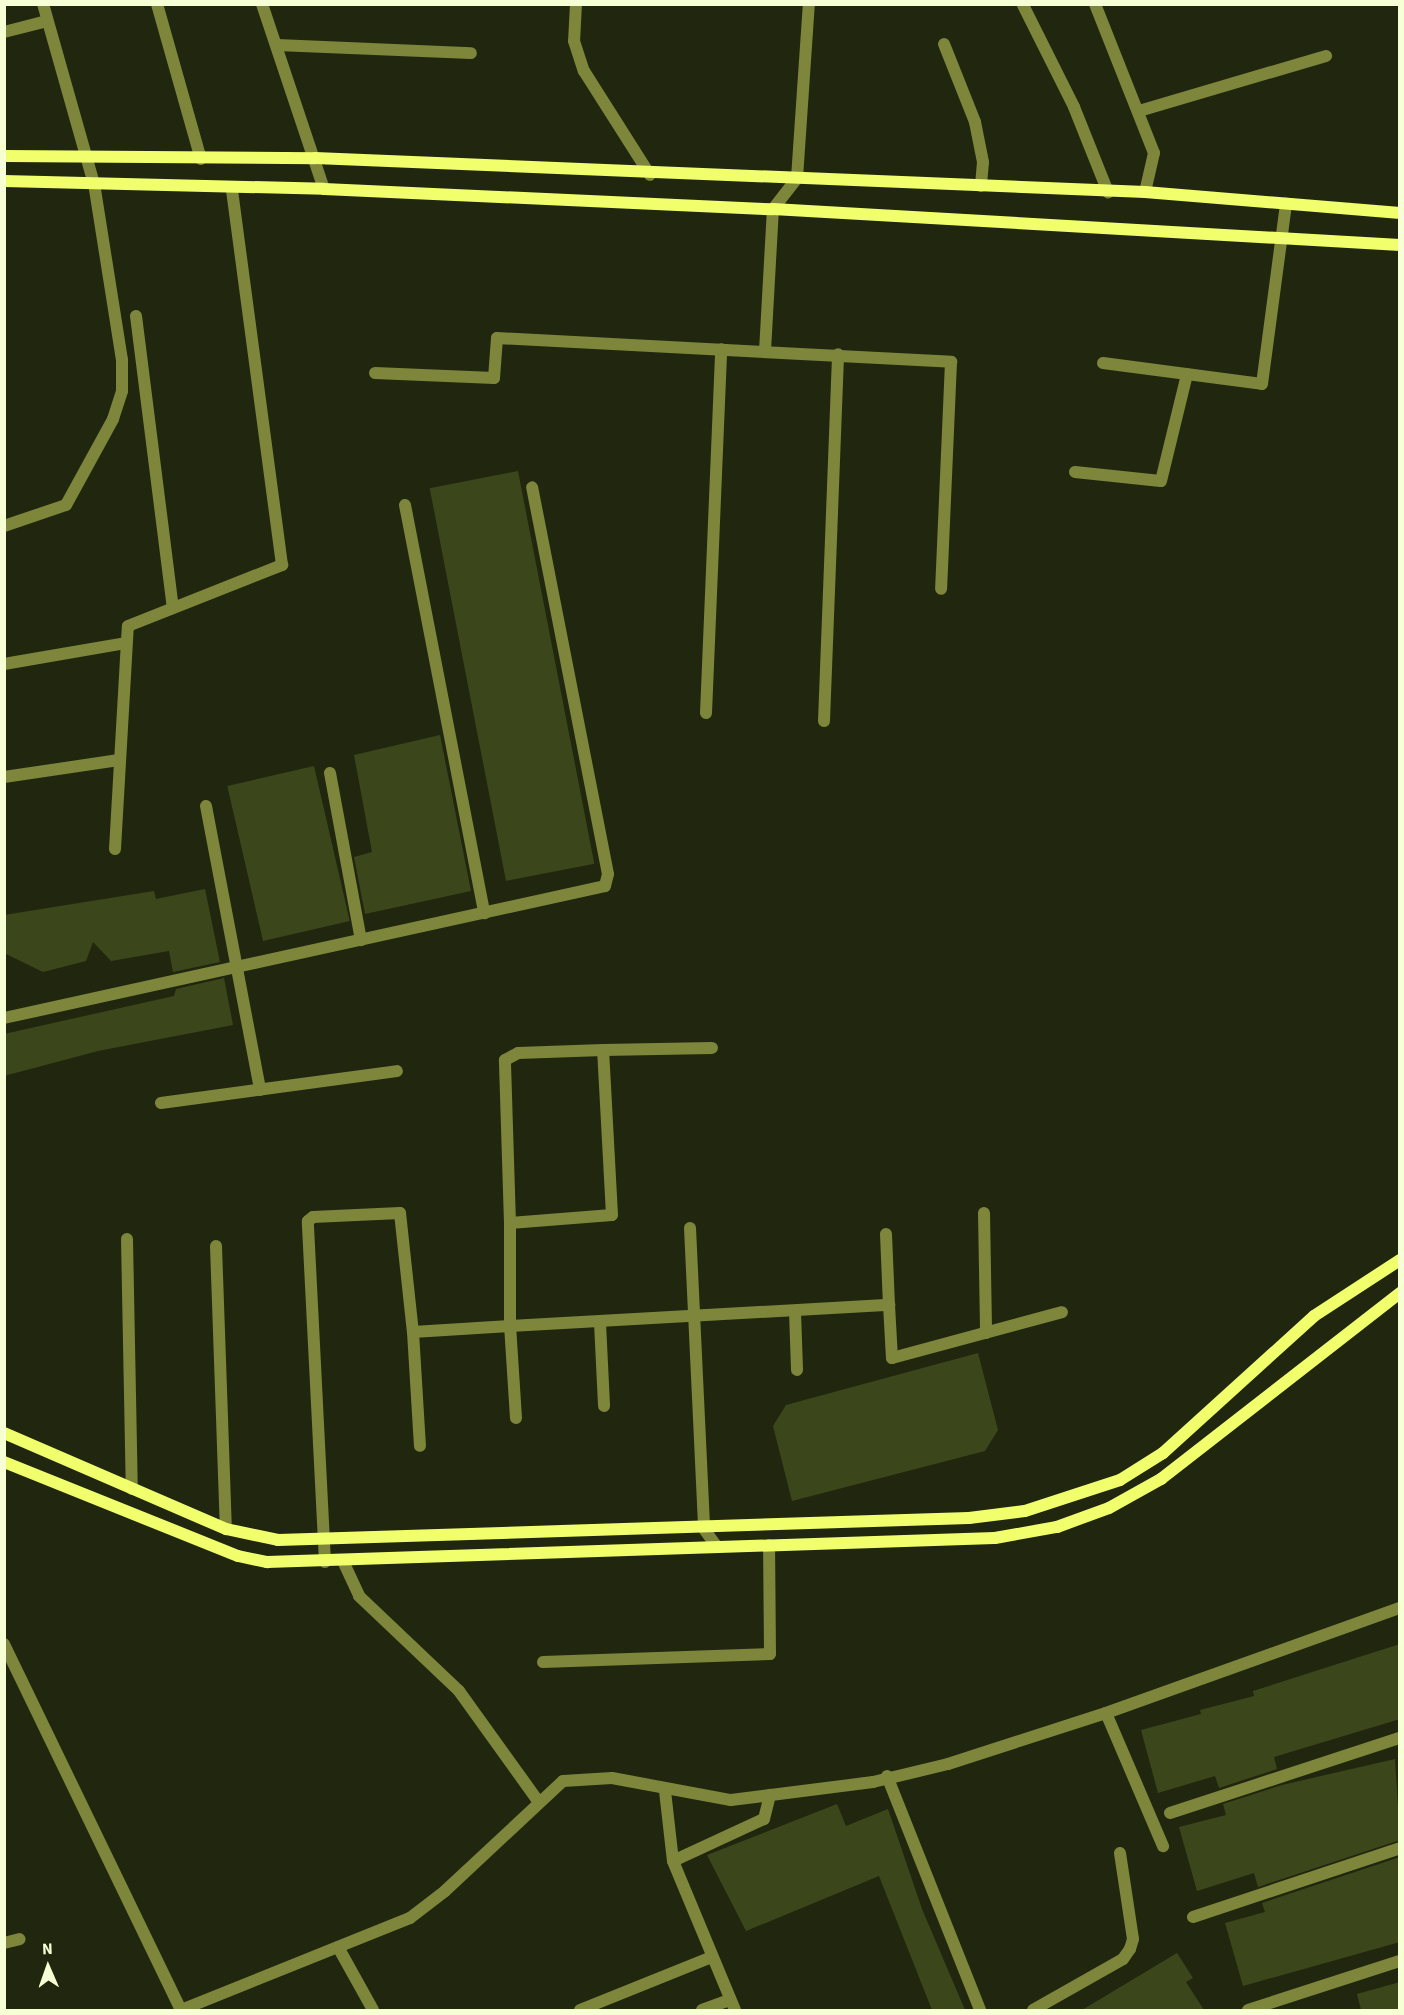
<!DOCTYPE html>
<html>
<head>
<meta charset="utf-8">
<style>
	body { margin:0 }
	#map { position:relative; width:1404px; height:2015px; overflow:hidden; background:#21260f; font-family:"Source Sans 3",sans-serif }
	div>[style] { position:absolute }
	.building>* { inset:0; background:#3b471b; transform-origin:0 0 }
	.lane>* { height:12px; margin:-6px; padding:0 6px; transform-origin:6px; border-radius:6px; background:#7d863a }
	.street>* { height:12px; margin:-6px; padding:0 6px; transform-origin:6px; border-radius:6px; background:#7d863a }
	.secondary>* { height:12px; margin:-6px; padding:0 6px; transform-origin:6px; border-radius:6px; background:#f0ff6b }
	span { translate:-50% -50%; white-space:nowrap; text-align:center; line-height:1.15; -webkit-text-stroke:6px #21260f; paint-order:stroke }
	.frame { position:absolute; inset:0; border:6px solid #f7ffd4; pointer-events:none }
	.north { position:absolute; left:18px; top:1937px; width:60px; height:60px; -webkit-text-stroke:4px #21260f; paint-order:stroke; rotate:358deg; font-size:16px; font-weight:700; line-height:24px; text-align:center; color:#f7ffd4 }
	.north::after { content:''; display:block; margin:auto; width:21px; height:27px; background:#f7ffd4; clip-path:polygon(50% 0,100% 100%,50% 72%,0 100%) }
</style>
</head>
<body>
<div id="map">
	<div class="building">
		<i style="left:518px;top:471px;width:400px;height:90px;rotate:79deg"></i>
		<i style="clip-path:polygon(440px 735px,471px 891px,365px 914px,354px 857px,372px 852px,354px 755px)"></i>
		<i style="left:314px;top:766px;width:159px;height:89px;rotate:77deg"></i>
		<i style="clip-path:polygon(205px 889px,220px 962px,173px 972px,169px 951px,111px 961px,93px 942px,86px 961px,43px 972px,4px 953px,4px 915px,154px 891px,156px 899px)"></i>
		<i style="clip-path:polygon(224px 978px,233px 1025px,98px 1051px,4px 1076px,4px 1034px,174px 996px,176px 989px)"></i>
		<i style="clip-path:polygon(978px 1353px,998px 1430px,985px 1451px,792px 1501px,773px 1426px,786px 1405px)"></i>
		<i style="clip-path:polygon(1400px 1644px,1400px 1719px,1274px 1757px,1277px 1769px,1219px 1788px,1215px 1776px,1158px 1793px,1141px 1730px,1201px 1714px,1200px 1710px,1254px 1696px,1253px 1691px)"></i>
		<i style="clip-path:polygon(1395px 1759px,1400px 1840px,1258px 1887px,1254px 1873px,1197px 1891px,1179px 1827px,1226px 1815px,1223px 1804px,1282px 1785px)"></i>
		<i style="clip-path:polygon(837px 1804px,846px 1826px,888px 1809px,922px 1909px,965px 2010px,932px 2010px,879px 1876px,746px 1931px,707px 1855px)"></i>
		<i style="clip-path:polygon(1400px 1857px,1400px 1942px,1243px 1986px,1225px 1923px,1265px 1912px,1262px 1903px)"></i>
		<i style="clip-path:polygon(1177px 1953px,1193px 1978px,1186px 1982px,1204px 2010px,1082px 2010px)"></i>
		<i style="clip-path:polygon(1400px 1982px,1400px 2010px,1361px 2010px,1357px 1994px)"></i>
	</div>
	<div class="lane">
		<i style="left:580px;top:2010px;width:142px;rotate:-21.9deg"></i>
	</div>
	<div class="street">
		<i style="left:157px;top:4px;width:161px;rotate:74.2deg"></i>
		<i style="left:262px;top:4px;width:195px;rotate:71.5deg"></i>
		<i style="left:576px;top:4px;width:37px;rotate:93deg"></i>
		<i style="left:574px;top:41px;width:32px;rotate:72deg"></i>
		<i style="left:584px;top:71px;width:123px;rotate:57.6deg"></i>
		<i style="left:1095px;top:4px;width:160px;rotate:68.4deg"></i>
		<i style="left:1154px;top:153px;width:40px;rotate:103deg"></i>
		<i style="left:1023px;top:5px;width:114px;rotate:63.4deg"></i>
		<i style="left:1074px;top:107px;width:92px;rotate:68.2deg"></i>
		<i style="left:4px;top:32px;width:44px;rotate:-14.3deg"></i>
		<i style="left:944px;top:44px;width:84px;rotate:68.3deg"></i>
		<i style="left:975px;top:122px;width:41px;rotate:78.7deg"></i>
		<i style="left:983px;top:162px;width:24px;rotate:95deg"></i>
		<i style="left:277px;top:45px;width:194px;rotate:2.4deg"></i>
		<i style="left:1139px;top:111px;width:195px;rotate:-16.4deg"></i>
		<i style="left:136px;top:316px;width:294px;rotate:82.8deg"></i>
		<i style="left:765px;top:351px;width:142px;rotate:-86.8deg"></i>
		<i style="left:773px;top:209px;width:39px;rotate:-52deg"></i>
		<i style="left:797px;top:178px;width:174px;rotate:-86.1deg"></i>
		<i style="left:1103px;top:363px;width:160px;rotate:7.5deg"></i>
		<i style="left:1262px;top:384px;width:182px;rotate:-82.4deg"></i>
		<i style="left:375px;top:373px;width:119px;rotate:2.4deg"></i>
		<i style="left:494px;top:378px;width:40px;rotate:-85.7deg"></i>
		<i style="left:497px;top:338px;width:455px;rotate:3deg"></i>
		<i style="left:951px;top:362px;width:227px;rotate:92.5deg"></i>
		<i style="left:1075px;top:472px;width:86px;rotate:6deg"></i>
		<i style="left:1161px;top:481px;width:110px;rotate:-76.3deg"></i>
		<i style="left:405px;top:505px;width:416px;rotate:79deg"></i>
		<i style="left:4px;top:526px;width:65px;rotate:-18.7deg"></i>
		<i style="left:66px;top:505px;width:98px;rotate:-61.3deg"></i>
		<i style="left:113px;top:419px;width:29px;rotate:-72deg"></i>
		<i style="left:122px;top:391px;width:31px;rotate:-90deg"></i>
		<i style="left:122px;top:360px;width:178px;rotate:-99deg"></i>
		<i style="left:94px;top:184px;width:187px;rotate:-105.8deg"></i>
		<i style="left:4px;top:664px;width:123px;rotate:-9.8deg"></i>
		<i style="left:706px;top:713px;width:364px;rotate:-87.6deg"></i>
		<i style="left:824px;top:721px;width:367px;rotate:-87.8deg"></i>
		<i style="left:330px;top:773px;width:170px;rotate:79.5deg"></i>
		<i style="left:4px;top:777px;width:116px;rotate:-8.4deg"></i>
		<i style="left:206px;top:806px;width:289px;rotate:79.2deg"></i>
		<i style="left:115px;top:849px;width:223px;rotate:-86.7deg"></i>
		<i style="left:128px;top:626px;width:166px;rotate:-21.6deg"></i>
		<i style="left:282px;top:565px;width:380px;rotate:-97.6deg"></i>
		<i style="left:4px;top:1018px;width:615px;rotate:-12.39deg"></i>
		<i style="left:605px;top:886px;width:12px;rotate:-76deg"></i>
		<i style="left:608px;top:874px;width:394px;rotate:-101.1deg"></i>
		<i style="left:161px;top:1103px;width:238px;rotate:-7.7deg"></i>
		<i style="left:984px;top:1213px;width:120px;rotate:89deg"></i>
		<i style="left:510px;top:1223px;width:163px;rotate:-91.8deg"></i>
		<i style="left:505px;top:1060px;width:15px;rotate:-28deg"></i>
		<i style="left:518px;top:1053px;width:85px;rotate:-2deg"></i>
		<i style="left:690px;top:1228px;width:301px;rotate:87.3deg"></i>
		<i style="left:704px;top:1529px;width:22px;rotate:54deg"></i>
		<i style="left:886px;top:1234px;width:71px;rotate:87.6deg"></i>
		<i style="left:127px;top:1239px;width:250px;rotate:88.9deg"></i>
		<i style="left:216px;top:1246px;width:283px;rotate:88deg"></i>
		<i style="left:795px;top:1312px;width:58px;rotate:88deg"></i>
		<i style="left:600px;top:1323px;width:83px;rotate:87.2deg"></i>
		<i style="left:413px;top:1332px;width:114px;rotate:86.5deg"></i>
		<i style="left:516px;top:1418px;width:92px;rotate:-93.7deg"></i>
		<i style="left:510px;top:1326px;width:380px;rotate:-3.2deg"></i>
		<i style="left:889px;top:1305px;width:53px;rotate:86.8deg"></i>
		<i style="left:892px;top:1358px;width:176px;rotate:-15.1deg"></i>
		<i style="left:343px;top:1561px;width:38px;rotate:65deg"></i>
		<i style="left:359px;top:1596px;width:138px;rotate:43.5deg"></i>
		<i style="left:459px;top:1691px;width:135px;rotate:54.3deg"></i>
		<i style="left:325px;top:1562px;width:341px;rotate:-92.9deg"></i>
		<i style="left:308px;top:1221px;width:6px;rotate:-39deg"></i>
		<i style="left:313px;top:1217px;width:87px;rotate:-2.6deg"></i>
		<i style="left:400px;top:1213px;width:120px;rotate:83.8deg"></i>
		<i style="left:413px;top:1332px;width:97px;rotate:-3.5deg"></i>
		<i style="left:510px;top:1326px;width:103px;rotate:-90deg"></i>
		<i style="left:510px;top:1223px;width:102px;rotate:-4.5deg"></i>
		<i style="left:612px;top:1215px;width:165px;rotate:-93.1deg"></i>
		<i style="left:603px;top:1050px;width:109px;rotate:-1.1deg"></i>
		<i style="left:4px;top:1644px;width:407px;rotate:64.2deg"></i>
		<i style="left:181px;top:2010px;width:247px;rotate:-21.9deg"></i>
		<i style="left:410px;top:1918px;width:44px;rotate:-37.6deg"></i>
		<i style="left:445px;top:1891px;width:161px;rotate:-43deg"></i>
		<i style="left:563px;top:1781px;width:49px;rotate:-3.5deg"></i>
		<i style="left:612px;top:1778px;width:121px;rotate:10.5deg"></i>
		<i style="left:731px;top:1800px;width:143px;rotate:-7.2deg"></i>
		<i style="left:873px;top:1782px;width:77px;rotate:-13.5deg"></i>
		<i style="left:948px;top:1764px;width:166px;rotate:-17.9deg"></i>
		<i style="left:1106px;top:1713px;width:312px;rotate:-19.7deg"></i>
		<i style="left:543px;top:1662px;width:227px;rotate:-2deg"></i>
		<i style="left:770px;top:1654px;width:109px;rotate:-90.5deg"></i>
		<i style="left:1106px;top:1713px;width:145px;rotate:66.8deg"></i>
		<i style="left:887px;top:1776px;width:252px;rotate:68.3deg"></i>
		<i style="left:665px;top:1791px;width:70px;rotate:83.5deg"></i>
		<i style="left:1170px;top:1813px;width:242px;rotate:-18.1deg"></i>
		<i style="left:1193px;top:1917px;width:218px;rotate:-18.4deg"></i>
		<i style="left:4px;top:1943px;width:16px;rotate:-14deg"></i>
		<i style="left:338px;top:1947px;width:72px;rotate:60.9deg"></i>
		<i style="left:702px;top:2010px;width:30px;rotate:-20deg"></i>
		<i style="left:735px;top:2010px;width:161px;rotate:-112.6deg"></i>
		<i style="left:673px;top:1861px;width:100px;rotate:-24.8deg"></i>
		<i style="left:764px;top:1819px;width:25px;rotate:-76deg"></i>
		<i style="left:1033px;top:2010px;width:103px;rotate:-29.5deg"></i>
		<i style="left:1123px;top:1959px;width:12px;rotate:-55deg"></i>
		<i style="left:1130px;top:1949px;width:10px;rotate:-73deg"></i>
		<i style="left:1133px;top:1939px;width:87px;rotate:-98.6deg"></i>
		<i style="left:1248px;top:2010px;width:160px;rotate:-17.9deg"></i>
	</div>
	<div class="secondary">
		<i style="left:4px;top:156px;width:311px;rotate:0.4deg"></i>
		<i style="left:315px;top:158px;width:831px;rotate:2.35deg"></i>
		<i style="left:1145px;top:192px;width:256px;rotate:4.7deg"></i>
		<i style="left:4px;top:181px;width:320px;rotate:1.4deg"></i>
		<i style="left:324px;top:189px;width:449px;rotate:2.6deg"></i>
		<i style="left:773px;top:209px;width:628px;rotate:3.29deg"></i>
		<i style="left:4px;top:1433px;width:242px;rotate:23.4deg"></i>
		<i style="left:226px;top:1529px;width:53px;rotate:11.9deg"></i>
		<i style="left:278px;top:1540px;width:691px;rotate:-1.82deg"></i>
		<i style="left:969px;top:1518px;width:56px;rotate:-7.1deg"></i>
		<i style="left:1025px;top:1511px;width:100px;rotate:-18.1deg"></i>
		<i style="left:1120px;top:1480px;width:51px;rotate:-32.1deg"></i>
		<i style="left:1163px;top:1453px;width:204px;rotate:-42.2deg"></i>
		<i style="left:1314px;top:1316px;width:103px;rotate:-33.1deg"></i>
		<i style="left:4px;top:1462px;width:252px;rotate:21.9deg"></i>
		<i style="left:238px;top:1556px;width:30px;rotate:12deg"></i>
		<i style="left:267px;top:1562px;width:728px;rotate:-1.89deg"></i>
		<i style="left:995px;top:1538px;width:63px;rotate:-10.1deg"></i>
		<i style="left:1057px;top:1527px;width:55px;rotate:-20.1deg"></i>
		<i style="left:1109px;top:1508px;width:60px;rotate:-29.1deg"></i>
		<i style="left:1161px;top:1479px;width:303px;rotate:-37.9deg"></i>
	</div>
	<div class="frame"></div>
	<div class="north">N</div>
</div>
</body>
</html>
